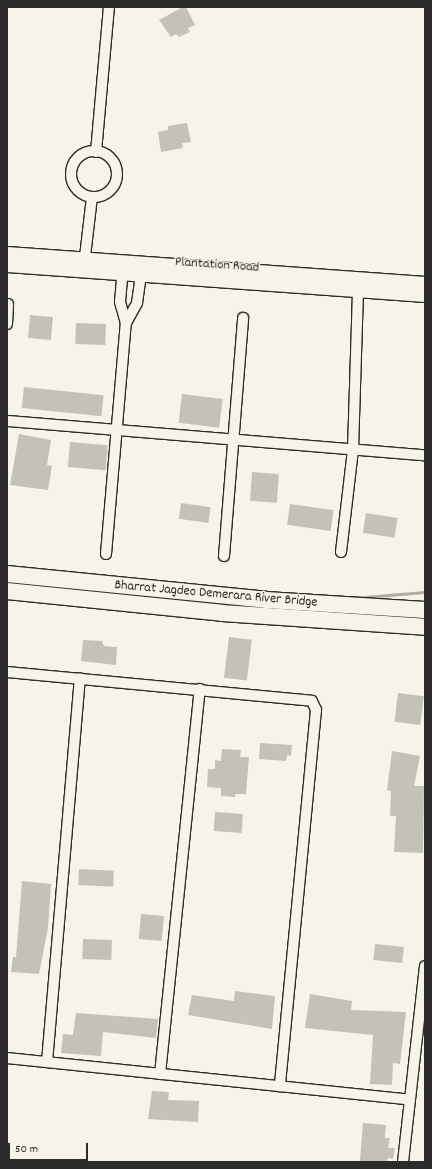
<!DOCTYPE html>
<html>
<head>
<meta charset="utf-8">
<style>
	body { margin:0 }
	#map { position:relative; width:432px; height:1169px; overflow:hidden; background:#f7f3e8; font-family:Dekko,sans-serif }
	div>[style] { position:absolute }
	.stream>* { height:3px; margin:-1.5px; padding:0 1.5px; transform-origin:1.5px; border-radius:1.5px; background:#afaca4 }
	.building>* { inset:0; background:#c4c1b9; transform-origin:0 0 }
	.roads { filter:drop-shadow(1px 0 #2b2b2b) drop-shadow(-1px 0 #2b2b2b) drop-shadow(0 1px #2b2b2b) drop-shadow(0 -1px #2b2b2b) }
	.minor>* { height:10px; margin:-5px; padding:0 5px; transform-origin:5px; border-radius:5px; background:#f7f3e8 }
	.minor>.ring { margin:-5px; padding:0; box-sizing:content-box; background:none; border:10px solid #f7f3e8; border-radius:50% }
	.tertiary>* { height:13px; margin:-6.5px; padding:0 6.5px; transform-origin:6.5px; border-radius:6.5px; background:#f7f3e8 }
	.primary>* { height:16px; margin:-8px; padding:0 8px; transform-origin:8px; border-radius:8px; background:#f7f3e8 }
	span { translate:-50% -50%; white-space:nowrap; text-align:center; line-height:1.15; -webkit-text-stroke:3px #f7f3e8; paint-order:stroke }
	.street-label { font-size:14px; color:#2b2b2b }
	.frame { position:absolute; inset:0; border:8px solid #2b2b2b; pointer-events:none }
	.scale { position:absolute; left:8px; top:1143px; width:80px; height:18px; box-sizing:border-box; border:2px solid #2b2b2b; border-top:0; padding-left:5px; font-size:12px; line-height:14px; white-space:nowrap; color:#2b2b2b; -webkit-text-stroke:3px #f7f3e8; paint-order:stroke }
</style>
</head>
<body>
<div id="map">
	<div class="stream">
		<i style="left:353px;top:598px;width:72px;rotate:-4.8deg"></i>
	</div>
	<div class="building">
		<i style="clip-path:polygon(183px 7px,186px 7px,195px 25px,188px 28px,190px 32px,179px 37px,176px 34px,171px 37px,159px 20px)"></i>
		<i style="clip-path:polygon(187px 123px,191px 142px,182px 143px,183px 148px,161px 152px,158px 132px,168px 130px,168px 126px)"></i>
		<i style="left:30px;top:315px;width:23px;height:23px;rotate:5deg"></i>
		<i style="left:76px;top:323px;width:30px;height:21px;rotate:2deg"></i>
		<i style="left:24px;top:387px;width:80px;height:21px;rotate:6deg"></i>
		<i style="left:182px;top:394px;width:41px;height:29px;rotate:7deg"></i>
		<i style="clip-path:polygon(19px 434px,51px 440px,47px 465px,52px 466px,48px 490px,10px 485px)"></i>
		<i style="left:70px;top:442px;width:38px;height:25px;rotate:5deg"></i>
		<i style="left:252px;top:472px;width:27px;height:29px;rotate:4deg"></i>
		<i style="left:181px;top:503px;width:30px;height:16px;rotate:8deg"></i>
		<i style="left:290px;top:504px;width:44px;height:21px;rotate:8deg"></i>
		<i style="left:366px;top:513px;width:32px;height:20px;rotate:9deg"></i>
		<i style="left:229px;top:637px;width:23px;height:41px;rotate:7deg"></i>
		<i style="clip-path:polygon(83px 640px,102px 641px,104px 646px,117px 647px,116px 665px,81px 661px)"></i>
		<i style="left:398px;top:693px;width:26px;height:29px;rotate:7deg"></i>
		<i style="clip-path:polygon(260px 743px,292px 745px,291px 756px,287px 755px,286px 761px,259px 759px)"></i>
		<i style="clip-path:polygon(222px 749px,241px 750px,240px 757px,249px 757px,246px 794px,235px 794px,235px 797px,221px 796px,221px 788px,207px 787px,208px 769px,215px 769px,215px 760px,221px 761px)"></i>
		<i style="clip-path:polygon(392px 751px,420px 756px,414px 786px,424px 786px,423px 853px,394px 852px,396px 816px,390px 816px,391px 791px,387px 790px)"></i>
		<i style="left:215px;top:812px;width:28px;height:19px;rotate:4deg"></i>
		<i style="left:79px;top:869px;width:35px;height:16px;rotate:3deg"></i>
		<i style="clip-path:polygon(22px 881px,51px 884px,48px 928px,39px 974px,11px 972px,13px 957px,16px 957px)"></i>
		<i style="left:141px;top:914px;width:23px;height:25px;rotate:5deg"></i>
		<i style="left:83px;top:939px;width:29px;height:20px;rotate:2deg"></i>
		<i style="left:375px;top:944px;width:29px;height:16px;rotate:6deg"></i>
		<i style="clip-path:polygon(235px 991px,275px 996px,272px 1029px,188px 1015px,192px 995px,234px 1001px)"></i>
		<i style="clip-path:polygon(310px 994px,352px 1001px,351px 1010px,406px 1012px,400px 1064px,393px 1063px,392px 1085px,370px 1084px,373px 1035px,305px 1028px)"></i>
		<i style="clip-path:polygon(76px 1013px,158px 1019px,156px 1038px,103px 1032px,101px 1056px,61px 1053px,63px 1034px,73px 1035px)"></i>
		<i style="clip-path:polygon(152px 1091px,169px 1092px,168px 1100px,199px 1101px,198px 1122px,148px 1119px)"></i>
		<i style="clip-path:polygon(363px 1123px,386px 1125px,385px 1138px,390px 1138px,388px 1148px,395px 1148px,393px 1159px,388px 1158px,387px 1162px,360px 1161px)"></i>
	</div>
	<div class="roads">
		<div class="minor">
			<i class="ring" style="left:71px;top:151px;width:36px;height:36px"></i>
			<i style="left:96px;top:152px;width:146px;rotate:-84.9deg"></i>
			<i style="left:84px;top:265px;width:68px;rotate:-83.3deg"></i>
			<i style="left:126px;top:323px;width:23px;rotate:-61deg"></i>
			<i style="left:137px;top:303px;width:35px;rotate:-82deg"></i>
			<i style="left:7px;top:324px;width:20px;rotate:-87deg"></i>
			<i style="left:7px;top:421px;width:419px;rotate:4.7deg"></i>
			<i style="left:341px;top:552px;width:103px;rotate:-83.3deg"></i>
			<i style="left:353px;top:450px;width:160px;rotate:-88.2deg"></i>
			<i style="left:106px;top:554px;width:232px;rotate:-85.1deg"></i>
			<i style="left:126px;top:323px;width:22px;rotate:-106deg"></i>
			<i style="left:120px;top:302px;width:34px;rotate:-85deg"></i>
			<i style="left:224px;top:556px;width:239px;rotate:-85.4deg"></i>
			<i style="left:7px;top:672px;width:306px;rotate:5.4deg"></i>
			<i style="left:312px;top:701px;width:10px;rotate:66deg"></i>
			<i style="left:316px;top:710px;width:378px;rotate:95.5deg"></i>
			<i style="left:7px;top:1058px;width:405px;rotate:5.9deg"></i>
			<i style="left:47px;top:1062px;width:385px;rotate:-85.1deg"></i>
			<i style="left:160px;top:1074px;width:387px;rotate:-84.1deg"></i>
			<i style="left:403px;top:1162px;width:197px;rotate:-83.6deg"></i>
		</div>
		<div class="tertiary">
			<i style="left:7px;top:253px;width:419px;rotate:4.1deg"></i>
			<i style="left:7px;top:265px;width:419px;rotate:4.1deg"></i>
		</div>
		<div class="primary">
			<i style="left:7px;top:574px;width:260px;rotate:5.7deg"></i>
			<i style="left:266px;top:600px;width:159px;rotate:3.6deg"></i>
			<i style="left:7px;top:591px;width:216px;rotate:5.8deg"></i>
			<i style="left:222px;top:613px;width:203px;rotate:3.9deg"></i>
		</div>
	</div>
	<div class="street-label">
		<span style="left:217px;top:265px;rotate:4deg">Plantation Road</span>
		<span style="left:216px;top:594px;rotate:5deg">Bharrat Jagdeo Demerara River Bridge</span>
	</div>
	<div class="frame"></div>
	<div class="scale">50 m</div>
</div>
</body>
</html>
